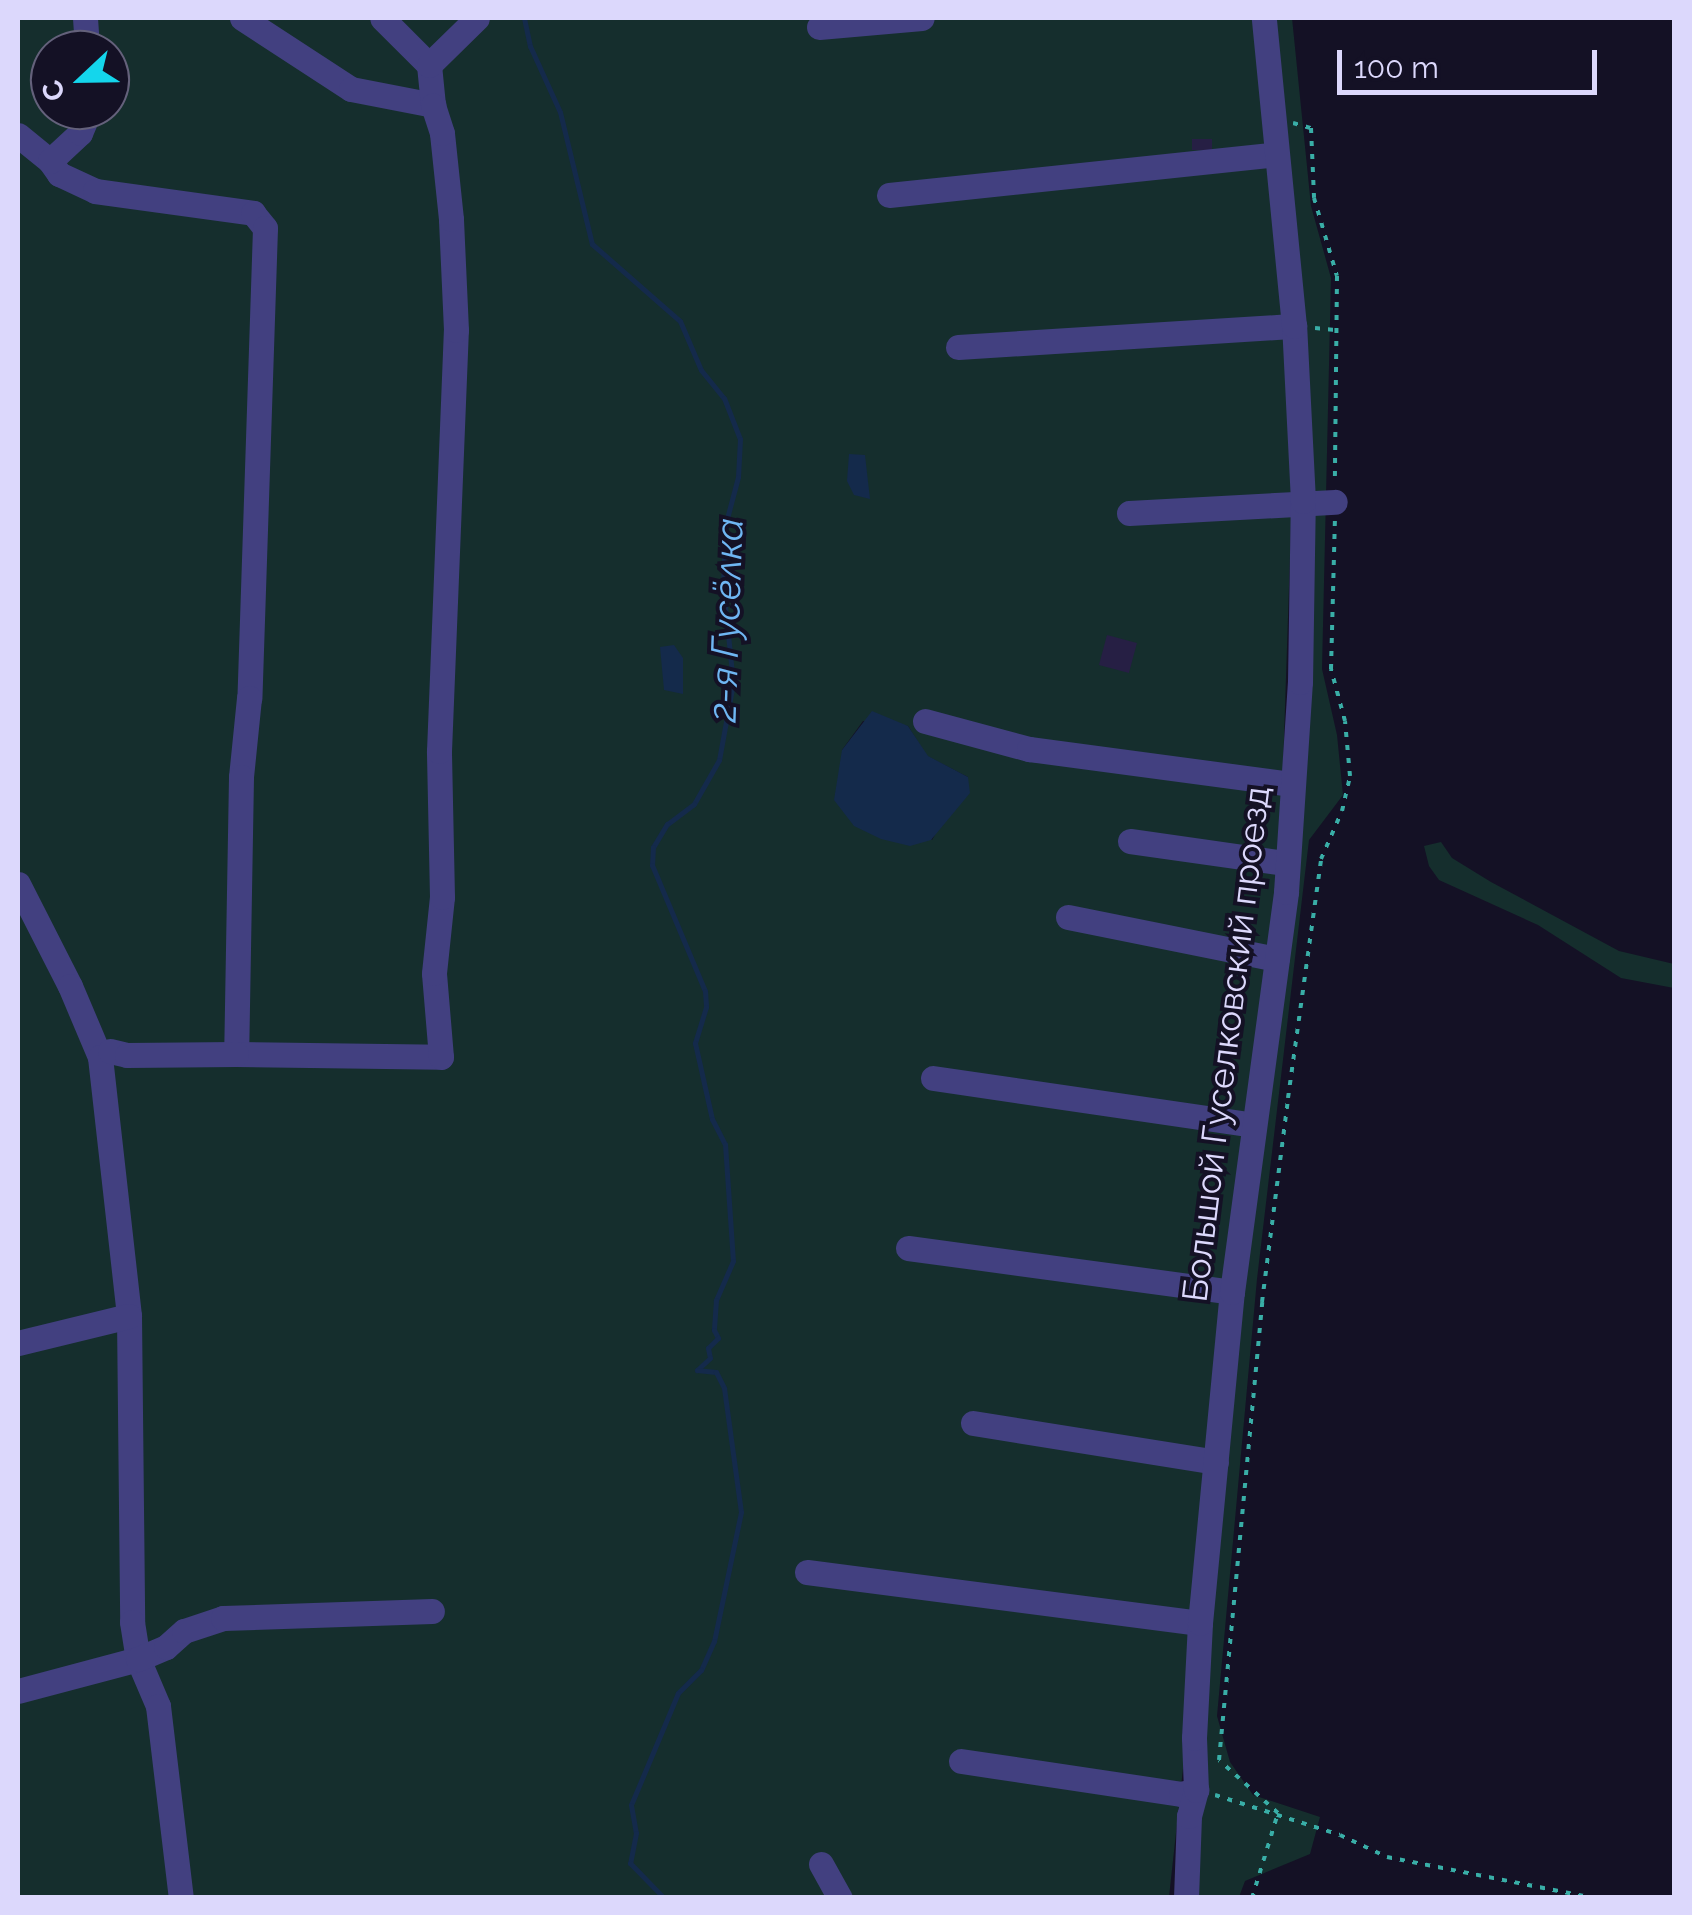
<!DOCTYPE html>
<html>
<head>
<meta charset="utf-8">
<style>
	body { margin:0 }
	#map { position:relative; width:1692px; height:1915px; overflow:hidden; background:#141125; font-family:Raleway,sans-serif }
	div>[style] { position:absolute }
	.green>* { inset:0; background:#152e2d }
	.water>* { inset:0; background:#142a4b }
	.stream>* { height:5px; margin:-2.5px; padding:0 2.5px; transform-origin:2.5px; border-radius:2.5px; background:#142a4b }
	.building>* { inset:0; background:#261f44; transform-origin:0 0 }
	.path>* { height:4px; margin-top:-2px; transform-origin:0; background:repeating-linear-gradient(90deg,#39aea7 0 5px,transparent 0 13px) }
	.minor>* { height:25px; margin:-12.5px; padding:0 12.5px; transform-origin:12.5px; border-radius:12.5px; background:#424080 }
	span { translate:-50% -50%; white-space:nowrap; text-align:center; line-height:1.15; -webkit-text-stroke:8px #141125; paint-order:stroke }
	.street-label { font-size:35px; color:#dcd8fc }
	.water-label { font-size:38px; color:#6fb6f3; font-style:italic }
	.frame { position:absolute; inset:0; border:20px solid #dcd8fc; pointer-events:none }
	.north { position:absolute; left:30px; top:30px; width:100px; height:100px; box-sizing:border-box; background:#141125; border:2px solid #64617b; border-radius:50%; rotate:248deg; font-size:28px; font-weight:700; line-height:40px; text-align:center; color:#dcd8fc }
	.north::after { content:''; display:block; margin:auto; width:35px; height:45px; background:#14d6ec; clip-path:polygon(50% 0,100% 100%,50% 72%,0 100%) }
	.scale { position:absolute; left:1337px; top:50px; width:260px; height:45px; box-sizing:border-box; border:5px solid #dcd8fc; border-top:0; padding-left:12px; font-size:30px; line-height:35px; white-space:nowrap; color:#dcd8fc; -webkit-text-stroke:8px #141125; paint-order:stroke }
</style>
</head>
<body>
<div id="map">
	<div class="green">
		<i style="clip-path:polygon(evenodd,18px 18px,1258px 18px,1287px 333px,1292px 496px,1279px 889px,1169px 1897px,18px 1897px,18px 18px,50px 50px,110px 50px,110px 110px,50px 110px,50px 50px,18px 18px,863px 721px,908px 726px,927px 756px,968px 777px,932px 840px,842px 750px,863px 721px)"></i>
		<i style="clip-path:polygon(1269px 18px,1292px 18px,1311px 206px,1331px 278px,1322px 669px,1337px 735px,1343px 795px,1309px 840px,1257px 1279px,1217px 1716px,1230px 1762px,1253px 1795px,1320px 1817px,1310px 1854px,1245px 1881px,1239px 1897px,1194px 1898px,1201px 1739px,1249px 1208px,1311px 699px)"></i>
		<i style="clip-path:polygon(1441px 842px,1452px 858px,1491px 882px,1619px 951px,1674px 964px,1674px 988px,1621px 978px,1538px 925px,1439px 880px,1429px 866px,1424px 846px)"></i>
	</div>
	<div class="water">
		<i style="clip-path:polygon(849px 454px,865px 455px,870px 499px,854px 495px,847px 481px)"></i>
		<i style="clip-path:polygon(674px 645px,683px 658px,683px 694px,664px 690px,660px 647px)"></i>
		<i style="clip-path:polygon(872px 711px,908px 726px,928px 756px,968px 777px,970px 793px,931px 840px,910px 846px,881px 839px,854px 826px,834px 800px,842px 750px)"></i>
	</div>
	<div class="stream">
		<i style="left:524px;top:18px;width:29px;rotate:78deg"></i>
		<i style="left:530px;top:46px;width:72px;rotate:65.6deg"></i>
		<i style="left:560px;top:112px;width:136px;rotate:76.4deg"></i>
		<i style="left:592px;top:244px;width:117px;rotate:41.2deg"></i>
		<i style="left:680px;top:321px;width:53px;rotate:66.8deg"></i>
		<i style="left:701px;top:370px;width:36px;rotate:51deg"></i>
		<i style="left:724px;top:398px;width:44px;rotate:68.7deg"></i>
		<i style="left:740px;top:439px;width:38px;rotate:93deg"></i>
		<i style="left:738px;top:477px;width:51px;rotate:104.9deg"></i>
		<i style="left:725px;top:526px;width:60px;rotate:91.9deg"></i>
		<i style="left:723px;top:586px;width:98px;rotate:84.1deg"></i>
		<i style="left:733px;top:683px;width:78px;rotate:100.3deg"></i>
		<i style="left:719px;top:760px;width:51px;rotate:119.6deg"></i>
		<i style="left:694px;top:804px;width:34px;rotate:143deg"></i>
		<i style="left:667px;top:824px;width:27px;rotate:121deg"></i>
		<i style="left:653px;top:847px;width:18px;rotate:93deg"></i>
		<i style="left:652px;top:865px;width:137px;rotate:67.2deg"></i>
		<i style="left:705px;top:991px;width:16px;rotate:86deg"></i>
		<i style="left:706px;top:1007px;width:38px;rotate:107deg"></i>
		<i style="left:695px;top:1043px;width:78px;rotate:77.4deg"></i>
		<i style="left:712px;top:1119px;width:28px;rotate:63deg"></i>
		<i style="left:725px;top:1144px;width:117px;rotate:86.1deg"></i>
		<i style="left:733px;top:1261px;width:43px;rotate:113.6deg"></i>
		<i style="left:716px;top:1300px;width:30px;rotate:94deg"></i>
		<i style="left:714px;top:1330px;width:9px;rotate:63deg"></i>
		<i style="left:718px;top:1338px;width:14px;rotate:135deg"></i>
		<i style="left:708px;top:1348px;width:10px;rotate:79deg"></i>
		<i style="left:710px;top:1358px;width:18px;rotate:137deg"></i>
		<i style="left:697px;top:1370px;width:19px;rotate:6deg"></i>
		<i style="left:716px;top:1372px;width:18px;rotate:63deg"></i>
		<i style="left:724px;top:1388px;width:125px;rotate:82.2deg"></i>
		<i style="left:741px;top:1512px;width:132px;rotate:101.8deg"></i>
		<i style="left:714px;top:1641px;width:32px;rotate:114deg"></i>
		<i style="left:701px;top:1670px;width:33px;rotate:135deg"></i>
		<i style="left:678px;top:1693px;width:121px;rotate:112.8deg"></i>
		<i style="left:631px;top:1805px;width:28px;rotate:80deg"></i>
		<i style="left:636px;top:1833px;width:31px;rotate:101deg"></i>
		<i style="left:630px;top:1863px;width:49px;rotate:45.8deg"></i>
	</div>
	<div class="building">
		<i style="left:1212px;top:139px;width:11px;height:20px;rotate:90deg"></i>
		<i style="left:1107px;top:635px;width:31px;height:31px;rotate:15deg"></i>
	</div>
	<div class="path">
		<i style="left:1293px;top:123px;width:19px;rotate:16deg"></i>
		<i style="left:1311px;top:128px;width:70px;rotate:87.5deg"></i>
		<i style="left:1314px;top:198px;width:81px;rotate:73.6deg"></i>
		<i style="left:1337px;top:276px;width:205px;rotate:90.6deg"></i>
		<i style="left:1315px;top:328px;width:20px;rotate:6deg"></i>
		<i style="left:1215px;top:1795px;width:131px;rotate:17.7deg"></i>
		<i style="left:1340px;top:1835px;width:52px;rotate:25.1deg"></i>
		<i style="left:1387px;top:1857px;width:212px;rotate:11.2deg"></i>
		<i style="left:1252px;top:1898px;width:89px;rotate:-73deg"></i>
		<i style="left:1278px;top:1813px;width:79px;rotate:-138.1deg"></i>
		<i style="left:1219px;top:1760px;width:460px;rotate:-84.6deg"></i>
		<i style="left:1262px;top:1302px;width:206px;rotate:-82.7deg"></i>
		<i style="left:1288px;top:1098px;width:241px;rotate:-82.1deg"></i>
		<i style="left:1321px;top:859px;width:52px;rotate:-66.4deg"></i>
		<i style="left:1342px;top:811px;width:36px;rotate:-77deg"></i>
		<i style="left:1350px;top:776px;width:55px;rotate:-95.2deg"></i>
		<i style="left:1345px;top:721px;width:54px;rotate:-105.1deg"></i>
		<i style="left:1331px;top:669px;width:148px;rotate:-88.5deg"></i>
	</div>
	<div class="minor">
		<i style="left:85px;top:18px;width:32px;rotate:86deg"></i>
		<i style="left:242px;top:18px;width:130px;rotate:33.1deg"></i>
		<i style="left:351px;top:89px;width:84px;rotate:11deg"></i>
		<i style="left:433px;top:105px;width:40px;rotate:-95.7deg"></i>
		<i style="left:429px;top:65px;width:66px;rotate:-135deg"></i>
		<i style="left:819px;top:27px;width:103px;rotate:-5deg"></i>
		<i style="left:429px;top:65px;width:67px;rotate:-44.4deg"></i>
		<i style="left:18px;top:135px;width:41px;rotate:39.1deg"></i>
		<i style="left:50px;top:161px;width:16px;rotate:55deg"></i>
		<i style="left:59px;top:174px;width:40px;rotate:25deg"></i>
		<i style="left:95px;top:191px;width:160px;rotate:7.9deg"></i>
		<i style="left:253px;top:213px;width:19px;rotate:51deg"></i>
		<i style="left:265px;top:228px;width:470px;rotate:91.9deg"></i>
		<i style="left:249px;top:698px;width:79px;rotate:95.8deg"></i>
		<i style="left:241px;top:777px;width:277px;rotate:91deg"></i>
		<i style="left:236px;top:1054px;width:205px;rotate:0.8deg"></i>
		<i style="left:441px;top:1057px;width:84px;rotate:-94.8deg"></i>
		<i style="left:434px;top:973px;width:76px;rotate:-84deg"></i>
		<i style="left:442px;top:897px;width:146px;rotate:-91.2deg"></i>
		<i style="left:439px;top:751px;width:421px;rotate:-87.7deg"></i>
		<i style="left:456px;top:330px;width:111px;rotate:-92.6deg"></i>
		<i style="left:451px;top:219px;width:86px;rotate:-96deg"></i>
		<i style="left:442px;top:133px;width:29px;rotate:-108deg"></i>
		<i style="left:50px;top:161px;width:41px;rotate:-43deg"></i>
		<i style="left:80px;top:133px;width:25px;rotate:-67deg"></i>
		<i style="left:889px;top:195px;width:389px;rotate:-6deg"></i>
		<i style="left:958px;top:347px;width:337px;rotate:-3.6deg"></i>
		<i style="left:1129px;top:513px;width:206px;rotate:-3.1deg"></i>
		<i style="left:925px;top:721px;width:108px;rotate:15.1deg"></i>
		<i style="left:1029px;top:749px;width:264px;rotate:7.6deg"></i>
		<i style="left:1130px;top:841px;width:156px;rotate:8.1deg"></i>
		<i style="left:18px;top:884px;width:114px;rotate:63deg"></i>
		<i style="left:70px;top:986px;width:77px;rotate:67.1deg"></i>
		<i style="left:100px;top:1057px;width:261px;rotate:83.6deg"></i>
		<i style="left:129px;top:1316px;width:306px;rotate:89.4deg"></i>
		<i style="left:132px;top:1622px;width:37px;rotate:81deg"></i>
		<i style="left:138px;top:1659px;width:51px;rotate:66.9deg"></i>
		<i style="left:158px;top:1706px;width:193px;rotate:83.2deg"></i>
		<i style="left:1068px;top:917px;width:213px;rotate:11.4deg"></i>
		<i style="left:110px;top:1051px;width:17px;rotate:13deg"></i>
		<i style="left:127px;top:1055px;width:109px;rotate:-0.5deg"></i>
		<i style="left:933px;top:1078px;width:324px;rotate:8.3deg"></i>
		<i style="left:908px;top:1248px;width:327px;rotate:7.7deg"></i>
		<i style="left:18px;top:1343px;width:114px;rotate:-13.7deg"></i>
		<i style="left:973px;top:1423px;width:246px;rotate:9.1deg"></i>
		<i style="left:807px;top:1572px;width:396px;rotate:7.4deg"></i>
		<i style="left:18px;top:1691px;width:124px;rotate:-14.9deg"></i>
		<i style="left:138px;top:1659px;width:30px;rotate:-23deg"></i>
		<i style="left:166px;top:1647px;width:24px;rotate:-42deg"></i>
		<i style="left:184px;top:1631px;width:41px;rotate:-18.4deg"></i>
		<i style="left:223px;top:1618px;width:209px;rotate:-1.9deg"></i>
		<i style="left:961px;top:1761px;width:222px;rotate:8.5deg"></i>
		<i style="left:1181px;top:1794px;width:16px;rotate:-15deg"></i>
		<i style="left:821px;top:1864px;width:39px;rotate:61deg"></i>
		<i style="left:1186px;top:1898px;width:82px;rotate:-87.9deg"></i>
		<i style="left:1189px;top:1816px;width:27px;rotate:-75deg"></i>
		<i style="left:1196px;top:1790px;width:52px;rotate:-92.2deg"></i>
		<i style="left:1194px;top:1738px;width:115px;rotate:-87deg"></i>
		<i style="left:1200px;top:1623px;width:333px;rotate:-84.5deg"></i>
		<i style="left:1232px;top:1292px;width:404px;rotate:-82.3deg"></i>
		<i style="left:1286px;top:892px;width:210px;rotate:-86.2deg"></i>
		<i style="left:1300px;top:682px;width:181px;rotate:-89.1deg"></i>
		<i style="left:1303px;top:501px;width:175px;rotate:-92.9deg"></i>
		<i style="left:1294px;top:326px;width:309px;rotate:-95.6deg"></i>
	</div>
	<div class="street-label">
		<span style="left:1226px;top:1044px;rotate:-83deg">Большой Гуселковский проезд</span>
	</div>
	<div class="water-label">
		<span style="left:726px;top:620px;rotate:-88deg">2-я Гусёлка</span>
	</div>
	<div class="frame"></div>
	<div class="north">С</div>
	<div class="scale">100 m</div>
</div>
</body>
</html>
